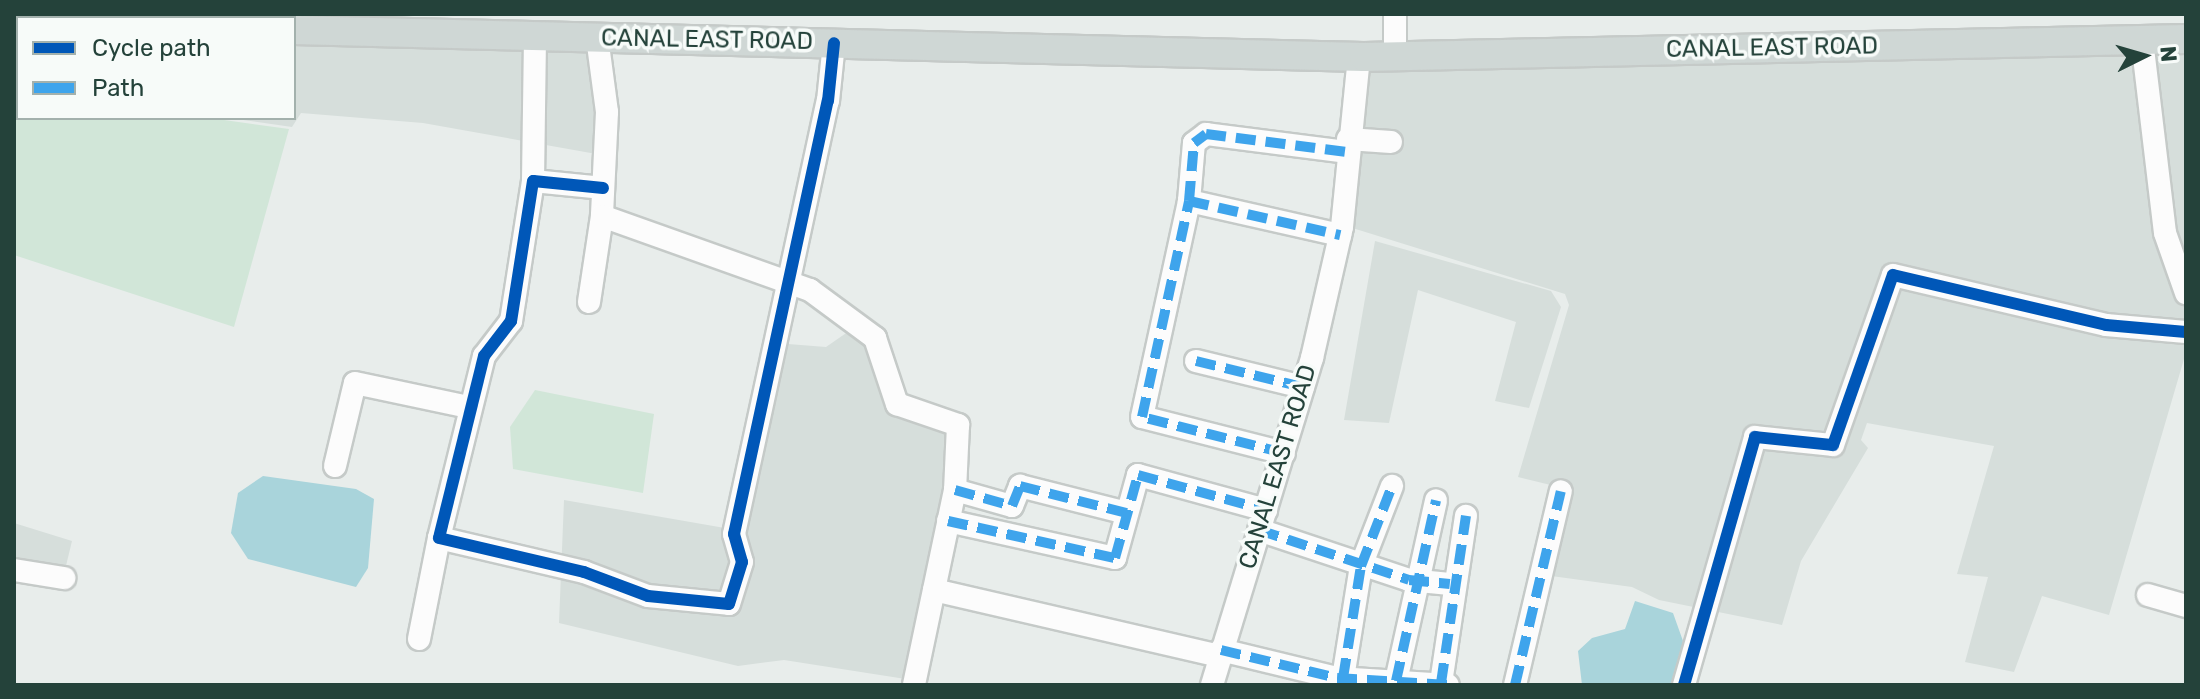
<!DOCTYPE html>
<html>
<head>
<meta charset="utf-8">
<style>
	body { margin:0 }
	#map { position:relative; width:2200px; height:699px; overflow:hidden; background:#e8edeb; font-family:Rubik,sans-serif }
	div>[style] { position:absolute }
	.built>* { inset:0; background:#d6dedb }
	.green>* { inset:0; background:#d1e6d8 }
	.water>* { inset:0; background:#a9d4db }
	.roads { filter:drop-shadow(2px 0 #c5cac8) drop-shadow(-2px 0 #c5cac8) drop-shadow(0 2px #c5cac8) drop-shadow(0 -2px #c5cac8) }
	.minor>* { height:22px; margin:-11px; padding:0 11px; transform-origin:11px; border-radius:11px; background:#fcfcfc }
	.major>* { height:28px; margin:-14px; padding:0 14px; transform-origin:14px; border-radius:14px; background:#cfd7d5 }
	.quiet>* { height:10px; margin-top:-5px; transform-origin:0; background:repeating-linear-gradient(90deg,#3ea4ec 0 20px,transparent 0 30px) }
	.cycleway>* { height:12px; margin:-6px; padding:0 6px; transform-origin:6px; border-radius:6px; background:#0057b8 }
	span { translate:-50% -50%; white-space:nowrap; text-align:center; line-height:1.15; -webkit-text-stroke:7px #f7fbf9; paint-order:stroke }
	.street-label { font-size:24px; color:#24423a }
	.frame { position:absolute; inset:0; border:16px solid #24423a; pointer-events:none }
	.legend { position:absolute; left:16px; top:16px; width:280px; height:104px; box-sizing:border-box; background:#f7fbf9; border:2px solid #a3b1ad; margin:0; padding:10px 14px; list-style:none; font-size:24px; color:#24423a }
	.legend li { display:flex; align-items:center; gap:16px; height:40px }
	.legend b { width:40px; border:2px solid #a3b1ad }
	.north { position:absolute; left:2104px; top:16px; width:80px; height:80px; -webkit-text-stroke:6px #f7fbf9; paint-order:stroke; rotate:85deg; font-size:22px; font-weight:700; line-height:32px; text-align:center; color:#24423a }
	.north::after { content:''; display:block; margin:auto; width:28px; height:36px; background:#24423a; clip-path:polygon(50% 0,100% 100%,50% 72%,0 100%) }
</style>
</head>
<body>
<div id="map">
	<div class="built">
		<i style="clip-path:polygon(294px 35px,594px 41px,602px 155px,423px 123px,301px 113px,292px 127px,229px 118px,294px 118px)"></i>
		<i style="clip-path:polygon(2139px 43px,2186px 299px,2184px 359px,2109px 615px,2042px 596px,2014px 672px,1965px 662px,1988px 577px,1957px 574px,1994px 446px,1867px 423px,1861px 440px,1868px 448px,1801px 561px,1782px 625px,1659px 600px,1632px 587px,1544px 575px,1567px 489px,1518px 477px,1569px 305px,1565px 294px,1346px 226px,1363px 62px)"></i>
		<i style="clip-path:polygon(2186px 47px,2186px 272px,2172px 234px,2151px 48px)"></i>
		<i style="clip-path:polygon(1375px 241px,1551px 291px,1561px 307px,1529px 408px,1495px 401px,1516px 322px,1418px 290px,1389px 423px,1344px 420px)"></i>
		<i style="clip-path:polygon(852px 329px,871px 341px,887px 394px,955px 427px,912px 680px,784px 660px,738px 666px,559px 623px,564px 500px,742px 531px,788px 344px,826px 347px)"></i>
		<i style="clip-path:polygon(14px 523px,72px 541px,64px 574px,14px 566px)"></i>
	</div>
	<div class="green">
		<i style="clip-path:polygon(14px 91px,18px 118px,210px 118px,289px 129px,234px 327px,14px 255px)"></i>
		<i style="clip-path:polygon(535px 390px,654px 414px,643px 493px,513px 469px,510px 427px)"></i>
	</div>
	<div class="water">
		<i style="clip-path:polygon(263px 476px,356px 489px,374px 499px,368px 568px,356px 587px,248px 559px,231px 533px,238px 493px)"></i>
		<i style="clip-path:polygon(1635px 601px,1673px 613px,1683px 641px,1676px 685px,1582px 685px,1578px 651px,1592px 638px,1625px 629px)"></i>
	</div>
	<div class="roads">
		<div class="minor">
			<i style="left:597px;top:37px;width:76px;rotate:82.4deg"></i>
			<i style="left:607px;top:112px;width:104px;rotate:92.8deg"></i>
			<i style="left:602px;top:216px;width:221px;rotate:19.6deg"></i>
			<i style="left:810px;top:290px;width:81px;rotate:36.4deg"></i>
			<i style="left:875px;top:338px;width:70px;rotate:71.6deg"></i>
			<i style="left:897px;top:404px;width:65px;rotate:19deg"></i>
			<i style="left:958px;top:425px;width:65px;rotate:92.6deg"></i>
			<i style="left:955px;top:490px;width:199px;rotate:101.9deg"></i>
			<i style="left:2142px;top:40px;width:194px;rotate:83.2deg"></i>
			<i style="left:2165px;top:233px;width:64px;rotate:70.7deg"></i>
			<i style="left:1395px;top:56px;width:42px;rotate:-90deg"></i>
			<i style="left:1348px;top:139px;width:43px;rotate:4deg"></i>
			<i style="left:533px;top:181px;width:145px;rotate:-89.2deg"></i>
			<i style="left:603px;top:188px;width:70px;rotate:-174.3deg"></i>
			<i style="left:533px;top:181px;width:142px;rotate:98.9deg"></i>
			<i style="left:511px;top:321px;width:44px;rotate:127.6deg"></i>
			<i style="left:484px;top:356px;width:187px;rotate:103.9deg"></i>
			<i style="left:439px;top:538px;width:149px;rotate:13.2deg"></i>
			<i style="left:584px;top:572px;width:68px;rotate:20.6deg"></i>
			<i style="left:648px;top:596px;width:81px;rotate:5.6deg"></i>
			<i style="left:729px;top:604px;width:44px;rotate:-72.8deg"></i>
			<i style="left:742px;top:562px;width:29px;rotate:-106deg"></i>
			<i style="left:734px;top:534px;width:443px;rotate:-77.8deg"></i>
			<i style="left:828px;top:101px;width:58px;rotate:-84.1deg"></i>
			<i style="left:1189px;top:201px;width:155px;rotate:12.7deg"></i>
			<i style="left:589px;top:302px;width:87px;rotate:-81.4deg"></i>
			<i style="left:1196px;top:361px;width:110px;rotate:13.7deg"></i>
			<i style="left:1284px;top:453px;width:146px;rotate:-165.8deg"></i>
			<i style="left:1142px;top:417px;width:221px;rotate:-77.7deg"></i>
			<i style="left:1189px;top:201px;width:58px;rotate:-85.1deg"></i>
			<i style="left:1194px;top:143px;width:15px;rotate:-37deg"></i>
			<i style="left:1206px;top:134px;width:142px;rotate:7.3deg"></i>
			<i style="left:335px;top:466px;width:85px;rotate:-76.5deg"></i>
			<i style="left:355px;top:383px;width:116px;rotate:11.9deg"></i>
			<i style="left:955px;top:490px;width:59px;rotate:15.7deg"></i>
			<i style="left:1012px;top:506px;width:22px;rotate:-68deg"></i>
			<i style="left:1020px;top:486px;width:110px;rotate:14.2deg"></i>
			<i style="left:948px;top:521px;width:171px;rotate:12.5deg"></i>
			<i style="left:1115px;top:558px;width:86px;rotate:-74.5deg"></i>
			<i style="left:1138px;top:475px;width:133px;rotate:15.3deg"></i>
			<i style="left:1259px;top:530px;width:158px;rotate:18.4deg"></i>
			<i style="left:1409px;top:580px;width:41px;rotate:5.6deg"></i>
			<i style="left:14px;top:570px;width:51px;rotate:9.1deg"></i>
			<i style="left:934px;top:590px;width:293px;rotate:13deg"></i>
			<i style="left:2148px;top:595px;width:40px;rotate:16deg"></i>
			<i style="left:419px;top:639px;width:103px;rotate:-78.8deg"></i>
			<i style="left:1221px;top:650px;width:119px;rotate:13.6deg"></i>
			<i style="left:1337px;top:678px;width:111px;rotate:3.6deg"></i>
			<i style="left:1343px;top:678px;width:113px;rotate:-80.9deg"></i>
			<i style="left:1361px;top:566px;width:86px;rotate:-68.8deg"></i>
			<i style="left:1396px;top:681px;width:185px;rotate:-77.5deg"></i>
			<i style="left:1441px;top:683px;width:169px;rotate:-81.5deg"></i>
			<i style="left:1212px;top:685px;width:342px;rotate:-73deg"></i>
			<i style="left:1312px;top:358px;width:134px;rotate:-77.1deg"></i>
			<i style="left:1342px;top:227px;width:171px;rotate:-84.3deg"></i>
			<i style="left:1515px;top:685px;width:199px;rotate:-76.7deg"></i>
			<i style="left:1684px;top:685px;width:258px;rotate:-74deg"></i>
			<i style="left:1755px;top:437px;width:78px;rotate:5.9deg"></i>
			<i style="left:1833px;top:445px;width:180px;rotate:-70.6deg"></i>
			<i style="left:1893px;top:275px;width:219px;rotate:13.2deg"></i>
			<i style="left:2106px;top:325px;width:80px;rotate:5deg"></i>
		</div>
		<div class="major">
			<i style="left:14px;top:23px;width:4px"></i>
			<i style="left:294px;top:30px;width:1070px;rotate:1.45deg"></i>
			<i style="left:1364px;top:57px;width:822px;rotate:-1.25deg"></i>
		</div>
	</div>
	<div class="quiet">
		<i style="left:1189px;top:201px;width:155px;rotate:12.7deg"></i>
		<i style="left:1196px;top:361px;width:110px;rotate:13.7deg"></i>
		<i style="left:1284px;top:453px;width:146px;rotate:-165.8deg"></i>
		<i style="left:1142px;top:417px;width:221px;rotate:-77.7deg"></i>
		<i style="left:1189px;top:201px;width:58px;rotate:-85.1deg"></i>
		<i style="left:1194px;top:143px;width:15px;rotate:-37deg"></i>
		<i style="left:1206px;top:134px;width:142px;rotate:7.3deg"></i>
		<i style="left:955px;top:490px;width:59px;rotate:15.7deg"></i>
		<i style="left:1012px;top:506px;width:22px;rotate:-68deg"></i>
		<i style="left:1020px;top:486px;width:110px;rotate:14.2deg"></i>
		<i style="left:948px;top:521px;width:171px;rotate:12.5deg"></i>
		<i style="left:1115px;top:558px;width:86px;rotate:-74.5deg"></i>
		<i style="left:1138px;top:475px;width:133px;rotate:15.3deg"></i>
		<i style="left:1259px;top:530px;width:158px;rotate:18.4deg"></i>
		<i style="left:1409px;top:580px;width:41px;rotate:5.6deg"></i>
		<i style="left:1221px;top:650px;width:119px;rotate:13.6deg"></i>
		<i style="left:1337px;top:678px;width:111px;rotate:3.6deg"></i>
		<i style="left:1343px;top:678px;width:113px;rotate:-80.9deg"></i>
		<i style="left:1361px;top:566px;width:86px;rotate:-68.8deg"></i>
		<i style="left:1396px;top:681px;width:185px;rotate:-77.5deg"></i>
		<i style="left:1441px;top:683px;width:169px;rotate:-81.5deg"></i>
		<i style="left:1515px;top:685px;width:199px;rotate:-76.7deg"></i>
	</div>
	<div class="cycleway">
		<i style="left:603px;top:188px;width:70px;rotate:-174.3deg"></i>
		<i style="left:533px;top:181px;width:142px;rotate:98.9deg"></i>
		<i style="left:511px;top:321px;width:44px;rotate:127.6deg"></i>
		<i style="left:484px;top:356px;width:187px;rotate:103.9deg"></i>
		<i style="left:439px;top:538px;width:149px;rotate:13.2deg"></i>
		<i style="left:584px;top:572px;width:68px;rotate:20.6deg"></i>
		<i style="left:648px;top:596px;width:81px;rotate:5.6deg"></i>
		<i style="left:729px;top:604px;width:44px;rotate:-72.8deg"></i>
		<i style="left:742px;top:562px;width:29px;rotate:-106deg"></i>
		<i style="left:734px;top:534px;width:443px;rotate:-77.8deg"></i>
		<i style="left:828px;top:101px;width:58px;rotate:-84.1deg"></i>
		<i style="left:1684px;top:685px;width:258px;rotate:-74deg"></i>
		<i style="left:1755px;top:437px;width:78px;rotate:5.9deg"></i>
		<i style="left:1833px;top:445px;width:180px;rotate:-70.6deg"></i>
		<i style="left:1893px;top:275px;width:219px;rotate:13.2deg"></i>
		<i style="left:2106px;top:325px;width:80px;rotate:5deg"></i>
	</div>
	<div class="street-label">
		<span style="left:707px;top:40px;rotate:1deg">CANAL EAST ROAD</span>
		<span style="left:1772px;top:48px;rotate:-1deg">CANAL EAST ROAD</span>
		<span style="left:1278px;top:467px;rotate:-73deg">CANAL EAST ROAD</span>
	</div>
	<div class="frame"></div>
	<ul class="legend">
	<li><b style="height:10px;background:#0057b8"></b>Cycle path</li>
	<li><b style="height:10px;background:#3ea4ec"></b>Path</li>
	</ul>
	<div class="north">N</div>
</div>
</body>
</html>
